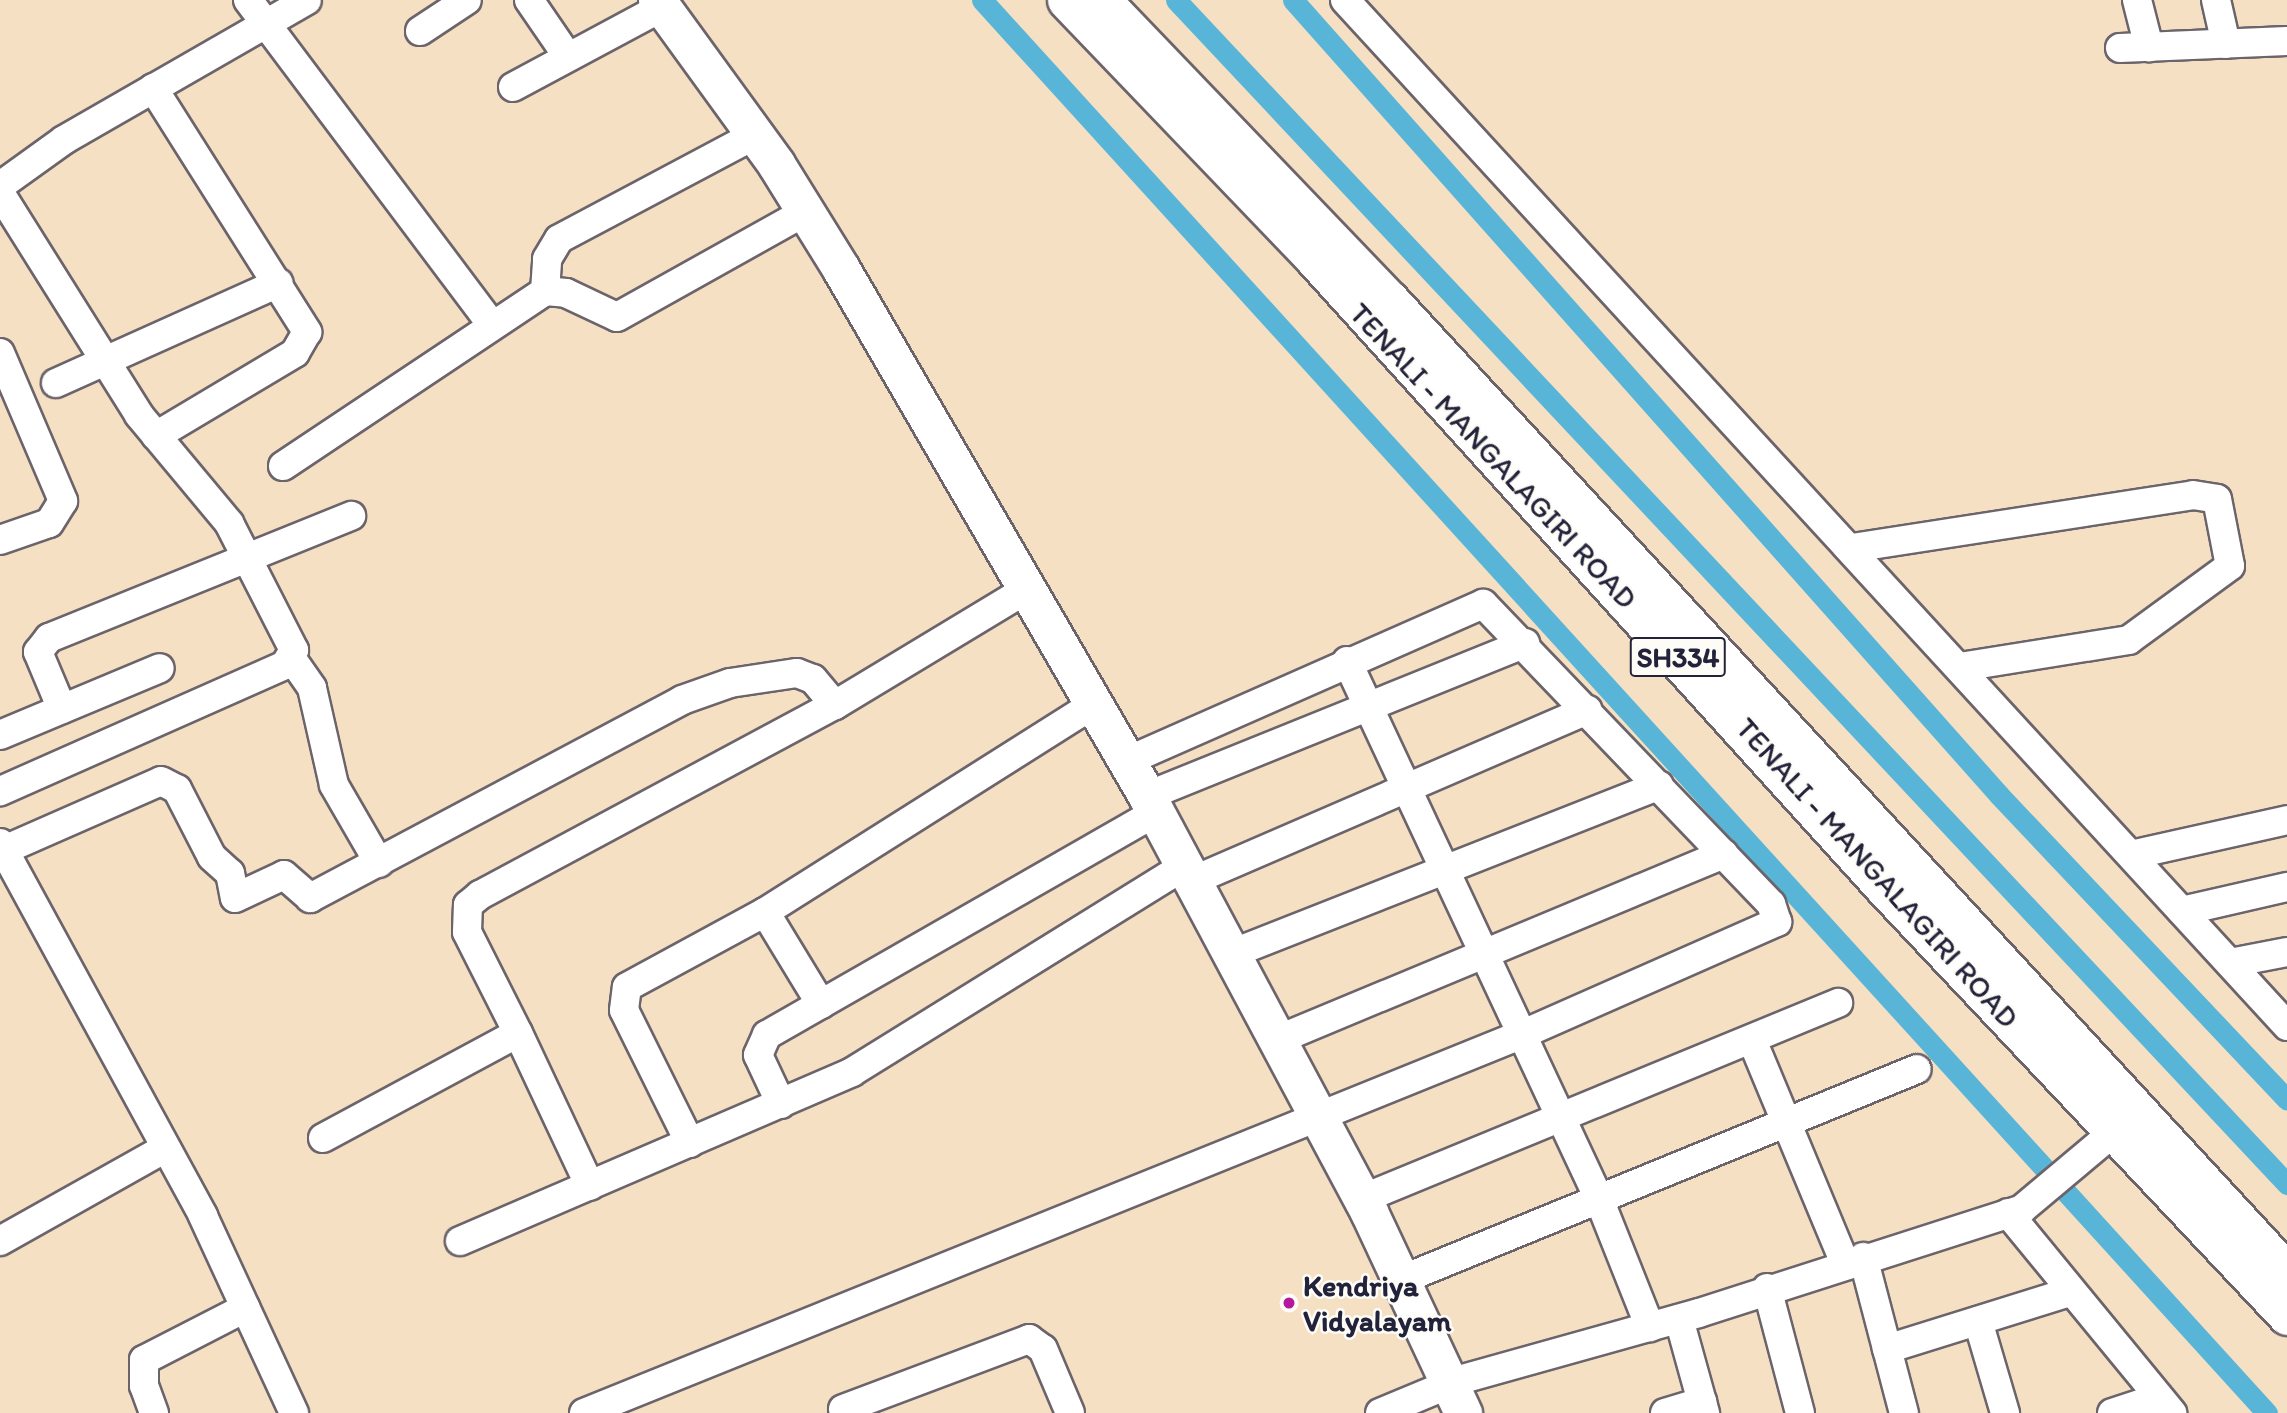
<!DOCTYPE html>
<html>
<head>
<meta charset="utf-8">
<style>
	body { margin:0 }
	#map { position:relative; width:2287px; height:1413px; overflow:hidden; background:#f5e0c4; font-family:Itim,sans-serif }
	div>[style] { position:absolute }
	.canal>* { height:21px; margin:-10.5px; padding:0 10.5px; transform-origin:10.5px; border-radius:10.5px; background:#59b5d7 }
	.roads { filter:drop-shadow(2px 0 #6c646b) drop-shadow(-2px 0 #6c646b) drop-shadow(0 2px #6c646b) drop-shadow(0 -2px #6c646b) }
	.minor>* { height:28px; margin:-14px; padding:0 14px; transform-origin:14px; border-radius:14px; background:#fff }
	.major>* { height:37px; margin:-18.5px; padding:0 18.5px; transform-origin:18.5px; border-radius:18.5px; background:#fff }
	.dots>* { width:19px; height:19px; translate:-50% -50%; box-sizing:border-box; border:4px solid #fdfcf7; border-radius:50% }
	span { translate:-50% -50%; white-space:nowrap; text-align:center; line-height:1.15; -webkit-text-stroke:5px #fdfcf7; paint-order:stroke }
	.shield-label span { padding:2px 5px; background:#fdfcf7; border:2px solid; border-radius:5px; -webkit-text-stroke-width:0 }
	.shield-label { font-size:28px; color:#22223b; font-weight:700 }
	.street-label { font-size:30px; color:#22223b }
	.poi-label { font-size:30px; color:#22223b; font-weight:700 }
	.left { translate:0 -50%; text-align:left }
</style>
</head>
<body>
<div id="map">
	<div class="canal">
		<i style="left:982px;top:0;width:1910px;rotate:47.72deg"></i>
		<i style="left:1176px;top:0;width:1624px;rotate:46.82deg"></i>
		<i style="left:1293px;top:0;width:1063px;rotate:48.39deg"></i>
		<i style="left:1999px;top:795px;width:419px;rotate:46.6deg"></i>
	</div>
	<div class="roads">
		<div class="minor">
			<i style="left:248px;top:0;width:406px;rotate:53.1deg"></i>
			<i style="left:529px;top:0;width:69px;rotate:55.6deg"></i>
			<i style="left:1345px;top:0;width:1393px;rotate:47.44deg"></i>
			<i style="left:2137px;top:0;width:49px;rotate:75.7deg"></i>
			<i style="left:2216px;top:0;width:45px;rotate:77.2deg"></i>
			<i style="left:420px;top:31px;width:56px;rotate:-33.4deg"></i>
			<i style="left:2120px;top:48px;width:167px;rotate:-2.4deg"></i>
			<i style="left:513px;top:87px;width:169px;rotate:-28.2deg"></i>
			<i style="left:153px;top:88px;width:289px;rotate:57.7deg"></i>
			<i style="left:307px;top:332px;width:24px;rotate:120deg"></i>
			<i style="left:295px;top:353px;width:162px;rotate:149.2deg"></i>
			<i style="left:0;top:186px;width:79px;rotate:-35.7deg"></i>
			<i style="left:64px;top:140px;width:280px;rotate:-29.9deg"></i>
			<i style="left:0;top:193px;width:262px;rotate:57.9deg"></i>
			<i style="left:139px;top:415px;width:141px;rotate:50.2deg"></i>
			<i style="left:229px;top:523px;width:143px;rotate:62.9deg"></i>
			<i style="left:294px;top:650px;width:17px;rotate:121deg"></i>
			<i style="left:285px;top:665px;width:312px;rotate:156.1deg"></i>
			<i style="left:545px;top:291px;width:32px;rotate:-86deg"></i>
			<i style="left:547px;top:259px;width:23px;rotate:-59deg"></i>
			<i style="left:559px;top:239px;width:222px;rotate:-28deg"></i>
			<i style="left:0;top:353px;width:161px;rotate:66.9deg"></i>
			<i style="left:63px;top:501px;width:26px;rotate:122deg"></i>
			<i style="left:49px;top:523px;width:52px;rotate:160.9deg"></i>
			<i style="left:56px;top:383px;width:244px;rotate:-24.2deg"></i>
			<i style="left:283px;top:466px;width:315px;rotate:-33.7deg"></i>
			<i style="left:545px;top:291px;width:21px;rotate:5deg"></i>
			<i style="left:566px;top:293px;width:56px;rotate:25.2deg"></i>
			<i style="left:617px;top:317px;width:215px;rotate:-29.2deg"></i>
			<i style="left:1852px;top:548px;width:345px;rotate:-8.8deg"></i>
			<i style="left:2193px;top:495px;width:24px;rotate:9deg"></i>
			<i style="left:2217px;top:499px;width:68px;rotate:79deg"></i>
			<i style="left:2230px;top:566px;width:125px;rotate:143.8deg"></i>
			<i style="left:2129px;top:640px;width:170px;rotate:170.9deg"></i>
			<i style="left:292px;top:659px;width:35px;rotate:55deg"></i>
			<i style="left:312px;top:688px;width:99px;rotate:77.2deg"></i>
			<i style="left:334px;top:785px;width:90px;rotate:60deg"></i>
			<i style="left:1347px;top:661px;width:594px;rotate:64.9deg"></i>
			<i style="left:1599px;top:1199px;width:138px;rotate:68.3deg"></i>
			<i style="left:62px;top:709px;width:62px;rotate:-112.8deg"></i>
			<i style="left:38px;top:652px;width:18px;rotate:-52deg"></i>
			<i style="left:49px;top:638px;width:326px;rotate:-22deg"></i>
			<i style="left:0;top:735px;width:173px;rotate:-22.7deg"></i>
			<i style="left:1147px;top:796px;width:408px;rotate:-22deg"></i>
			<i style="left:0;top:843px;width:425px;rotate:61.4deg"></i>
			<i style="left:203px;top:1216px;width:217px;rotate:65.2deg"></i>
			<i style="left:4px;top:850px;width:171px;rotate:-23.7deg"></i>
			<i style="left:161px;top:781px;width:18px;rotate:27deg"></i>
			<i style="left:177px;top:789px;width:76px;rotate:62.8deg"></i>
			<i style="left:212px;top:857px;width:24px;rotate:42deg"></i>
			<i style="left:230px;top:873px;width:25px;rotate:79deg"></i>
			<i style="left:235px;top:898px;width:54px;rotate:-25.1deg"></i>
			<i style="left:284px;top:875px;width:35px;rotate:41deg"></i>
			<i style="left:310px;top:898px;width:421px;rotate:-28deg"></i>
			<i style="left:682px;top:700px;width:51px;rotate:-19.5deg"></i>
			<i style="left:730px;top:683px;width:68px;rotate:-8.5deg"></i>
			<i style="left:797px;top:673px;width:17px;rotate:21deg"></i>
			<i style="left:813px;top:679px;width:34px;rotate:50deg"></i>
			<i style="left:2131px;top:855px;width:160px;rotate:-12.6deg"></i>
			<i style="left:1192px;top:881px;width:431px;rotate:-23.4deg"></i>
			<i style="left:2182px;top:911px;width:108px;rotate:-12.9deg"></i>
			<i style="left:765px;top:912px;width:108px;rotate:58.7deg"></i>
			<i style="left:1231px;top:954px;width:460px;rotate:-21.5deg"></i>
			<i style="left:2230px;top:963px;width:58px;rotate:-10.9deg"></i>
			<i style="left:518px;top:1033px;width:113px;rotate:-116.8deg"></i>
			<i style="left:467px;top:932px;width:27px;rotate:-88deg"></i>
			<i style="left:468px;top:905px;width:16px;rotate:-40deg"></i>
			<i style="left:480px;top:895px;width:403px;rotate:-28.2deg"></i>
			<i style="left:835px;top:705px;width:223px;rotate:-31.1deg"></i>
			<i style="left:1277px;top:1040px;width:484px;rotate:-22.6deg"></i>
			<i style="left:1752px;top:1040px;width:242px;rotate:67.4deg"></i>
			<i style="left:781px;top:1104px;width:54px;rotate:-115.1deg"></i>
			<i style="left:758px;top:1055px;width:22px;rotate:-66deg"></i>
			<i style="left:767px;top:1035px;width:447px;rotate:-29.8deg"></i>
			<i style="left:323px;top:1138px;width:221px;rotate:-28.3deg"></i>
			<i style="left:518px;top:1033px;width:169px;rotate:64.8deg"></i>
			<i style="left:690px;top:1143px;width:148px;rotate:-116.4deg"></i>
			<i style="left:624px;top:1010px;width:23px;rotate:-83deg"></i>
			<i style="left:627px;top:987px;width:157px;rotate:-28.5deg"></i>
			<i style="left:765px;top:912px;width:387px;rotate:-32.3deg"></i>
			<i style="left:1362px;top:1199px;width:515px;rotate:-22.38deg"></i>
			<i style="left:2008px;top:1213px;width:259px;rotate:50.6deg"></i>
			<i style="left:0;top:1241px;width:190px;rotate:-29.3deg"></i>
			<i style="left:460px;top:1241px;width:427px;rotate:-23.3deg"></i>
			<i style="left:852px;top:1072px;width:391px;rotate:-31.8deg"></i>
			<i style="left:1863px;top:1257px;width:161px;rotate:75.3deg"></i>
			<i style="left:1401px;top:1280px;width:557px;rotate:-22.24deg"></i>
			<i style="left:1767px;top:1288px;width:129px;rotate:75.2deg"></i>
			<i style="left:1679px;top:1319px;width:98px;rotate:74.5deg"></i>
			<i style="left:1978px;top:1321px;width:96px;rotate:73.6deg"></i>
			<i style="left:1887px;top:1349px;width:192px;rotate:-17.3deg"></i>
			<i style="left:843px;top:1409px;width:199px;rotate:-20.6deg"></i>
			<i style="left:1029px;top:1339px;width:17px;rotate:36deg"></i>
			<i style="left:1043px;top:1349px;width:69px;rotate:67.1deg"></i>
			<i style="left:154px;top:1413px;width:29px;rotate:-110deg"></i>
			<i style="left:144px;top:1386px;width:26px;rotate:-90deg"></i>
			<i style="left:144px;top:1360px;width:114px;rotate:-27.2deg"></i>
			<i style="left:584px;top:1413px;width:1013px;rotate:-21.98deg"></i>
			<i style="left:1523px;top:1034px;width:278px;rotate:-23.8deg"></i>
			<i style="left:1777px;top:922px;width:19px;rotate:-108deg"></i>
			<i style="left:1771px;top:904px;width:416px;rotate:-133.8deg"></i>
			<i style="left:1483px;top:604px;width:391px;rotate:156.2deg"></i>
			<i style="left:1380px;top:1413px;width:86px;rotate:-22.7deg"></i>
			<i style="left:1459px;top:1380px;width:249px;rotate:-15.6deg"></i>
			<i style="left:1699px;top:1313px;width:339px;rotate:-17.8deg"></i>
			<i style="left:2022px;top:1209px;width:138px;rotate:-40deg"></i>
			<i style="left:1665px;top:1413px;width:39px;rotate:-17deg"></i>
			<i style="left:2112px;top:1413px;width:48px;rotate:-18.1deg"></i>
		</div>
		<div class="major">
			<i style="left:657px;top:0;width:203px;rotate:54deg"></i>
			<i style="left:776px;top:164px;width:123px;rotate:58.2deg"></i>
			<i style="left:841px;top:269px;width:609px;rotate:59.86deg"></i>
			<i style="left:1147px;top:796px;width:472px;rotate:61.9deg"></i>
			<i style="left:1369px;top:1212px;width:222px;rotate:64.9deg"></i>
			<i style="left:1066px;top:0;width:360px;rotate:46.2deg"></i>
			<i style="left:1315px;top:260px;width:847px;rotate:47.82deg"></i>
			<i style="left:1884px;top:888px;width:588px;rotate:46.72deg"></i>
			<i style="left:1102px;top:0;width:416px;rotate:46.2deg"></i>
			<i style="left:1390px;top:300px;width:1323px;rotate:47.3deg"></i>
		</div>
	</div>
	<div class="dots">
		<i style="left:1289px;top:1303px;background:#b5179e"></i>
	</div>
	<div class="shield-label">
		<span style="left:1678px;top:657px">SH334</span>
	</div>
	<div class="street-label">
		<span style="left:1493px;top:456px;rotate:47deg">TENALI - MANGALAGIRI ROAD</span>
		<span style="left:1877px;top:873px;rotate:48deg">TENALI - MANGALAGIRI ROAD</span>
	</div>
	<div class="poi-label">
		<span class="left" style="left:1303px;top:1303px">Kendriya<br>Vidyalayam</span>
	</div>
</div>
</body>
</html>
